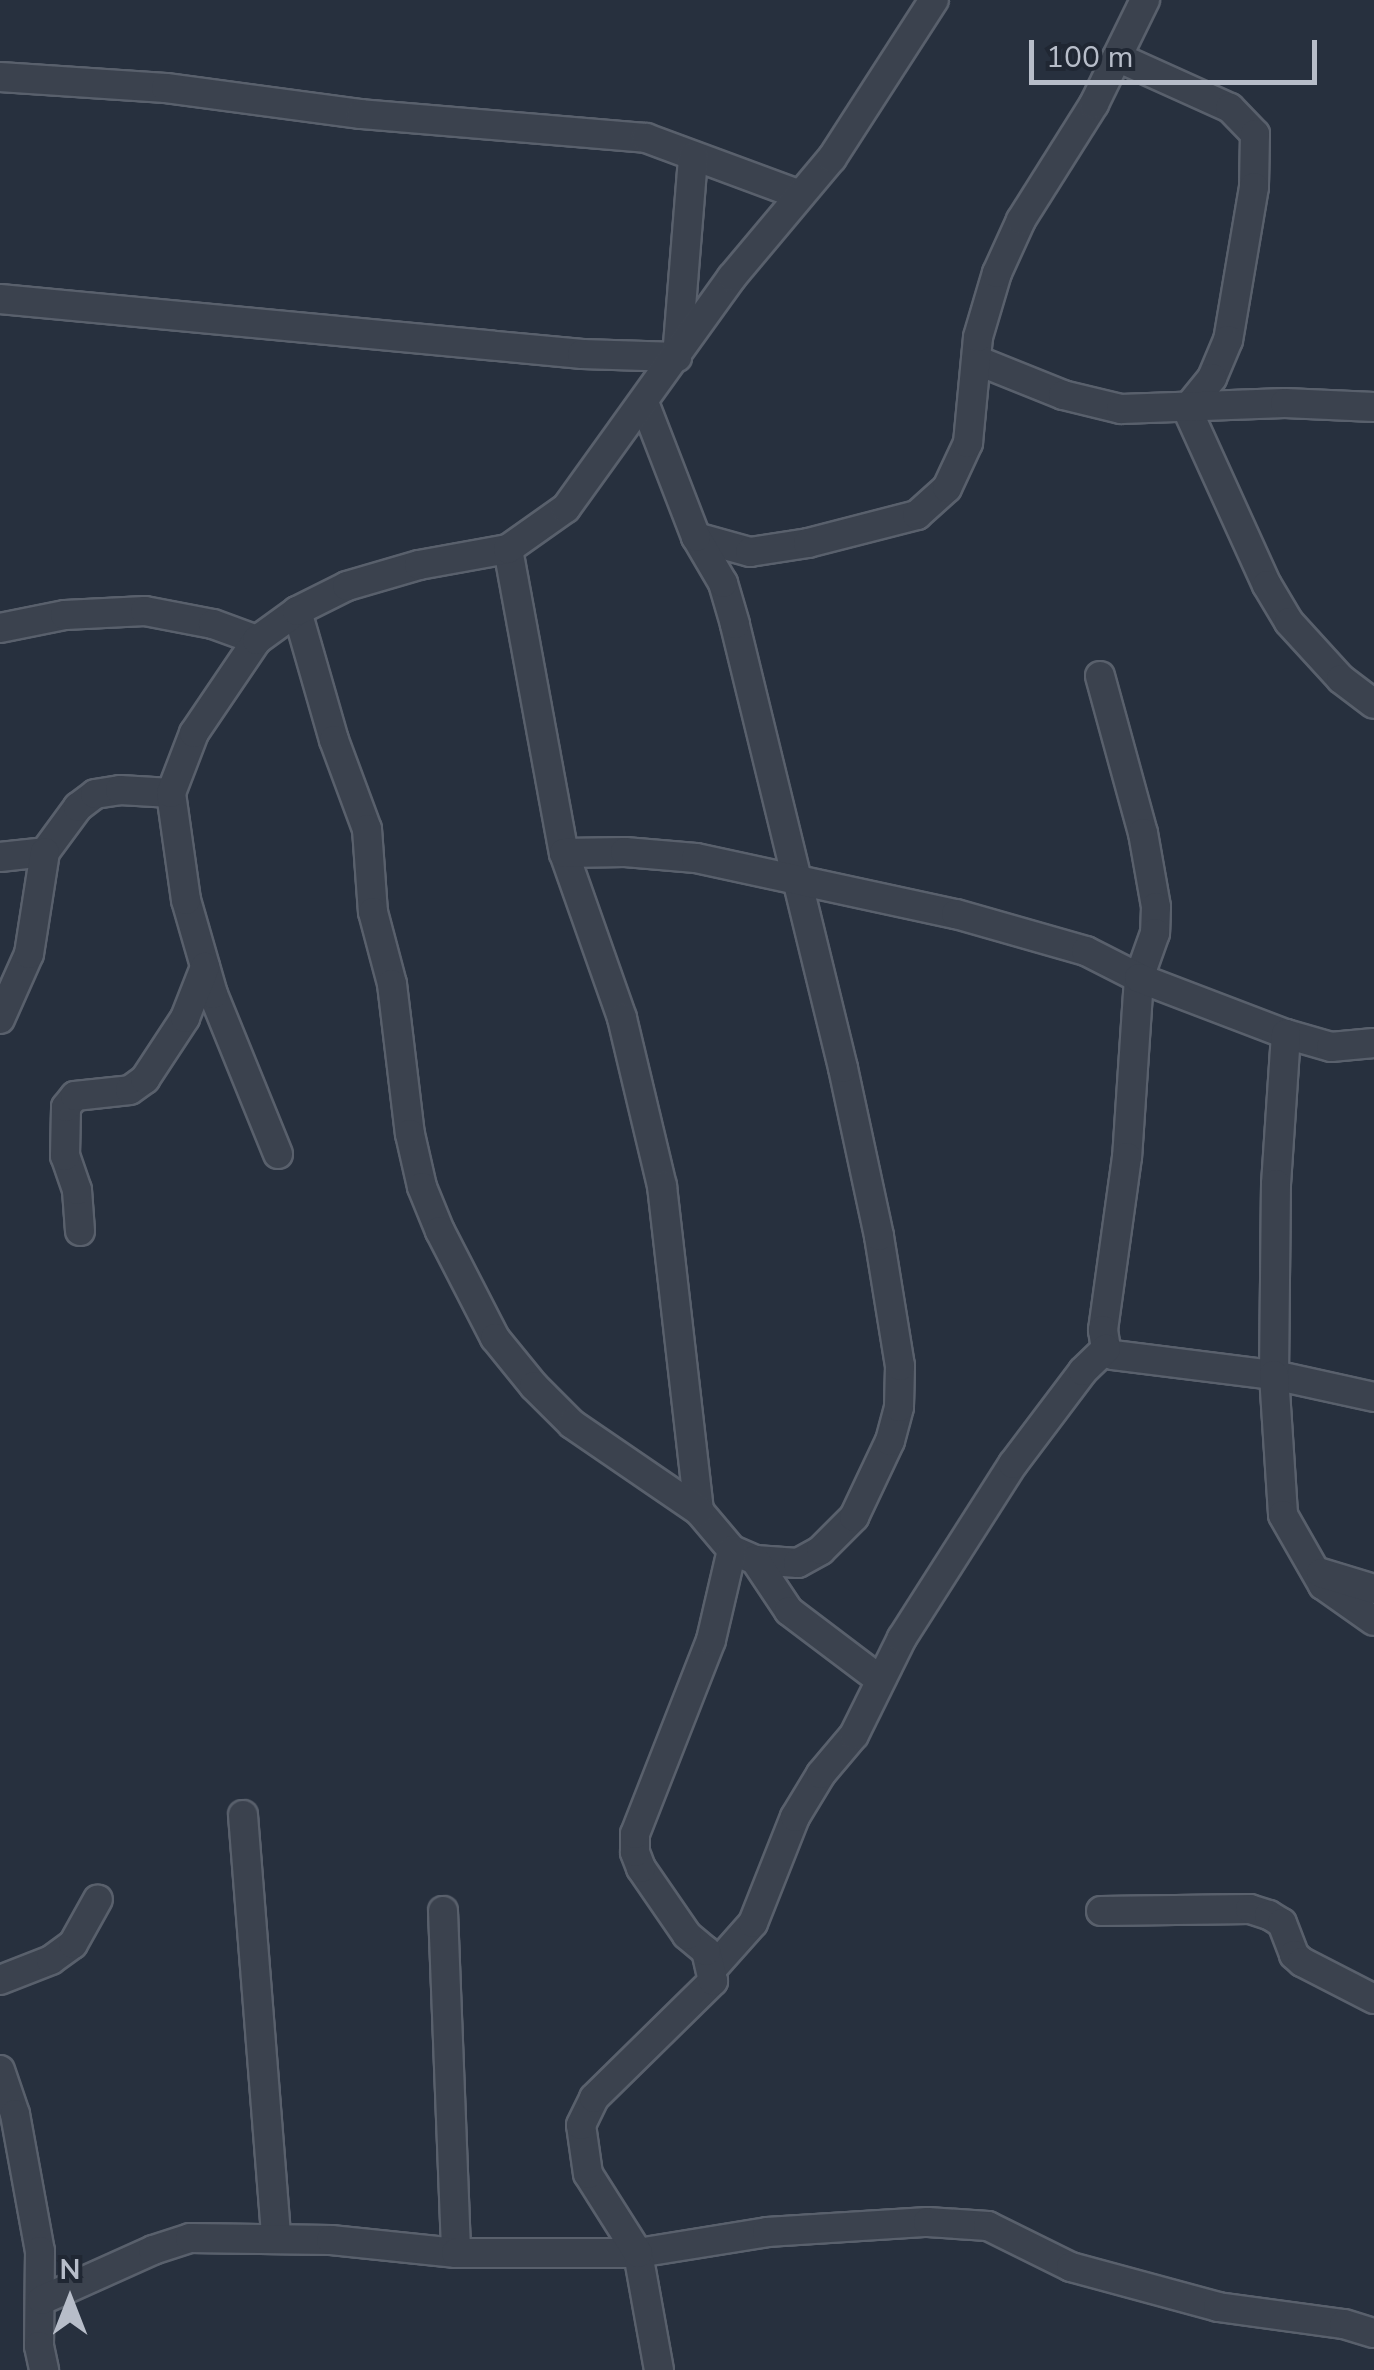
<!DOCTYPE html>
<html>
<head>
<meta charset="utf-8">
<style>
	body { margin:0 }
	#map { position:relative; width:1374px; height:2370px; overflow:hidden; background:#27303e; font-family:"Nunito Sans",sans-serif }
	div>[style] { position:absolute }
	.roads { filter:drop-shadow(2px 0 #59606c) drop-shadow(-2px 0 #59606c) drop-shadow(0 2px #59606c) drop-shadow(0 -2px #59606c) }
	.minor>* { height:28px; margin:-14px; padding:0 14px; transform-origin:14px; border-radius:14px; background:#3b424e }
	span { translate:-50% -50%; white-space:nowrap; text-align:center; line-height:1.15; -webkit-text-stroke:8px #202733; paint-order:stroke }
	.north { position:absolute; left:20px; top:2250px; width:100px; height:100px; -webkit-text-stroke:8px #202733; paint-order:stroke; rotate:0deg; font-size:28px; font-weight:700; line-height:40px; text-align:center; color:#b7bdc9 }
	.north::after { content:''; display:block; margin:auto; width:35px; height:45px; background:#b7bdc9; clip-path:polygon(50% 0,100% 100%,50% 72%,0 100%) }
	.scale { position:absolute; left:1029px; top:40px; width:288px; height:45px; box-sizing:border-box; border:5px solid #b7bdc9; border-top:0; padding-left:12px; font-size:30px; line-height:35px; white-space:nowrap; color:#b7bdc9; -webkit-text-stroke:8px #202733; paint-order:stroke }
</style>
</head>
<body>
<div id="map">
	<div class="roads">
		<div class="minor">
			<i style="left:1117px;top:57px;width:124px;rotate:24.3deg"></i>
			<i style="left:1230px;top:108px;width:36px;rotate:46deg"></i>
			<i style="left:1255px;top:134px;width:53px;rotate:91.1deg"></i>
			<i style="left:1254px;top:187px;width:155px;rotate:99.6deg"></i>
			<i style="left:1228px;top:340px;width:41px;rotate:112.8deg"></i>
			<i style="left:1212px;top:378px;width:40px;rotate:129deg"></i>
			<i style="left:1187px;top:409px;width:193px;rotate:65.6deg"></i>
			<i style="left:1267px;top:585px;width:43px;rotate:59.3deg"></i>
			<i style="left:1289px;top:622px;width:77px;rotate:47.6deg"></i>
			<i style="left:1341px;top:679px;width:41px;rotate:37.1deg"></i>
			<i style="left:0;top:77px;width:166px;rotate:3.8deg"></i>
			<i style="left:166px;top:88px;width:197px;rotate:7.6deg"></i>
			<i style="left:361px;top:114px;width:286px;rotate:4.8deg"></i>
			<i style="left:646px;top:138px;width:164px;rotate:20.3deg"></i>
			<i style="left:0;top:299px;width:585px;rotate:5.4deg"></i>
			<i style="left:582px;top:354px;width:95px;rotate:1.8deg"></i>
			<i style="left:677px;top:357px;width:201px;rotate:-85.4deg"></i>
			<i style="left:976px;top:360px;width:94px;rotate:21.9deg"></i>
			<i style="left:1063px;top:395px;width:60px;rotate:13.6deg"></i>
			<i style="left:1121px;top:409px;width:164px;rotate:-2.1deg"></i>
			<i style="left:1285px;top:403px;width:89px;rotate:2.6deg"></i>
			<i style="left:696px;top:537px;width:56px;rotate:15.5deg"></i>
			<i style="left:750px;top:552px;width:59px;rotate:-8.8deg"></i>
			<i style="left:808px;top:543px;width:113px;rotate:-14.4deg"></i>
			<i style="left:917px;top:515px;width:40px;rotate:-42deg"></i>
			<i style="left:947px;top:488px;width:50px;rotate:-65deg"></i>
			<i style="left:968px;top:443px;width:106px;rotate:-84.6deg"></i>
			<i style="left:978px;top:337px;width:67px;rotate:-73.5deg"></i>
			<i style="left:997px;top:273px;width:58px;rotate:-65.6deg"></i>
			<i style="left:1021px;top:220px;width:137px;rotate:-57.8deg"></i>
			<i style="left:1094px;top:104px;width:116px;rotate:-63.9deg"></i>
			<i style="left:508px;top:549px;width:309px;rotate:79.6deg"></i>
			<i style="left:564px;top:853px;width:175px;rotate:70.6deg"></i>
			<i style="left:622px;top:1018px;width:173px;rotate:76.6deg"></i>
			<i style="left:662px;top:1186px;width:327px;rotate:83.5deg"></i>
			<i style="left:699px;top:1511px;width:51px;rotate:49.8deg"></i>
			<i style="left:732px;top:1550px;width:25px;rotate:23deg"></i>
			<i style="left:755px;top:1560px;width:43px;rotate:4deg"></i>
			<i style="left:798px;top:1563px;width:26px;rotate:-29deg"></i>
			<i style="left:821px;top:1550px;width:47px;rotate:-45deg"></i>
			<i style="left:854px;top:1517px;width:84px;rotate:-64.7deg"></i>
			<i style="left:890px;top:1441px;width:35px;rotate:-75deg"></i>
			<i style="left:899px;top:1407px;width:41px;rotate:-88.6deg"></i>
			<i style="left:900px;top:1366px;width:132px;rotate:-99.2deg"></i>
			<i style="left:879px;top:1236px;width:172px;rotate:-102.1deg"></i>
			<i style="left:843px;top:1068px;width:457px;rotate:-103.7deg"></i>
			<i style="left:735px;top:624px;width:43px;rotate:-106.3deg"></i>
			<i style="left:723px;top:583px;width:53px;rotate:-120.4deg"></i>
			<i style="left:696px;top:537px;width:145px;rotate:-111.1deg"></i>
			<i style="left:297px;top:611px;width:134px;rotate:74deg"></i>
			<i style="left:334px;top:740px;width:95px;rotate:69.7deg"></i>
			<i style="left:367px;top:829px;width:83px;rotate:85.9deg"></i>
			<i style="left:373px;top:912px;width:74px;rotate:75.2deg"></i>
			<i style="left:392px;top:984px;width:151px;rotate:83.2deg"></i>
			<i style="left:410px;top:1134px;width:54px;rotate:77.2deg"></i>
			<i style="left:422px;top:1187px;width:48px;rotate:67.8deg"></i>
			<i style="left:440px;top:1231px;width:120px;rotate:62.8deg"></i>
			<i style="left:495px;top:1338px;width:62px;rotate:50.9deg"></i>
			<i style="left:534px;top:1386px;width:54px;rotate:45deg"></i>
			<i style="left:572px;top:1424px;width:154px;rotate:34.4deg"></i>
			<i style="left:0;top:628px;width:66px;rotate:-11.3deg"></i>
			<i style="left:65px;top:615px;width:80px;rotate:-2.9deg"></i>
			<i style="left:145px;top:611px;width:69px;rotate:10.8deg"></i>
			<i style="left:213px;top:624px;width:47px;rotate:20deg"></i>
			<i style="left:1100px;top:676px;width:163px;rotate:74.7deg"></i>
			<i style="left:1143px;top:833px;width:75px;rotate:80deg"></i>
			<i style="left:1156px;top:907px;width:26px;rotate:92deg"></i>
			<i style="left:1155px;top:933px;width:48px;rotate:109.6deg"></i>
			<i style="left:1139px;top:978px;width:179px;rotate:93.8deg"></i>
			<i style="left:1127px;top:1157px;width:175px;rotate:97.9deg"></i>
			<i style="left:1103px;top:1330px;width:19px;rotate:81deg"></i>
			<i style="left:1106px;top:1349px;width:9px;rotate:41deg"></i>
			<i style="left:1113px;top:1355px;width:162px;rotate:7.1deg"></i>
			<i style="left:1274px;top:1375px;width:102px;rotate:12.4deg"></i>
			<i style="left:564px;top:853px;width:61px;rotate:-0.9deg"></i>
			<i style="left:625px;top:852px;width:71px;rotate:4.8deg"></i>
			<i style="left:696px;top:858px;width:266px;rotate:12.2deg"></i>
			<i style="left:956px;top:914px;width:135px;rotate:15.9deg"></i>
			<i style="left:1086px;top:951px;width:59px;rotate:27deg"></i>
			<i style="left:1139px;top:978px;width:157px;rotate:20.9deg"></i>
			<i style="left:1286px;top:1034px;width:47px;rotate:16.1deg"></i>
			<i style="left:1331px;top:1047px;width:43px;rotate:-5.3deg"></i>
			<i style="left:0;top:857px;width:45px;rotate:-6.3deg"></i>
			<i style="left:45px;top:852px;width:56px;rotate:-53.7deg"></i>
			<i style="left:78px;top:807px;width:21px;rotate:-37deg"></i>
			<i style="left:95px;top:794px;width:25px;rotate:-9deg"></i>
			<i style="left:120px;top:790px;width:51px;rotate:3.4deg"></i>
			<i style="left:0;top:1019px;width:71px;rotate:-66deg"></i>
			<i style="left:29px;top:954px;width:103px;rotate:-81.1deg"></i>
			<i style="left:1286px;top:1034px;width:150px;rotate:93.8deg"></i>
			<i style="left:1276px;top:1184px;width:191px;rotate:90.6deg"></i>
			<i style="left:1274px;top:1375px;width:140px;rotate:86.3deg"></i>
			<i style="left:1283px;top:1515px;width:81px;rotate:60.3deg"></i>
			<i style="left:1323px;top:1585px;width:62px;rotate:35.2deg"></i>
			<i style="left:278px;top:1154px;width:173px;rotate:-112.1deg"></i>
			<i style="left:213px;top:994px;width:98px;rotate:-106deg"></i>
			<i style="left:186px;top:900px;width:108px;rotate:-98deg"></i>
			<i style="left:171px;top:793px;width:64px;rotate:-69deg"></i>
			<i style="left:194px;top:733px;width:112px;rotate:-55.9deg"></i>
			<i style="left:257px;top:640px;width:49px;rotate:-35.9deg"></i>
			<i style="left:297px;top:611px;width:56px;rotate:-26.6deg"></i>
			<i style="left:347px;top:586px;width:75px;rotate:-16.3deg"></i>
			<i style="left:419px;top:565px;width:90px;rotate:-10.2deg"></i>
			<i style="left:508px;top:549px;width:71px;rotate:-35.3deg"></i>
			<i style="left:566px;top:508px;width:284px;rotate:-54.3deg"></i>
			<i style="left:732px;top:277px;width:155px;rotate:-50deg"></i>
			<i style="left:832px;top:158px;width:188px;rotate:-57.2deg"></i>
			<i style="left:80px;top:1231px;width:41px;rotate:-94.2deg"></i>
			<i style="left:77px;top:1190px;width:36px;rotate:-109deg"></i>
			<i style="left:65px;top:1156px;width:49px;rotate:-88.8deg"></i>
			<i style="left:66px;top:1107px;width:14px;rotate:-51deg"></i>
			<i style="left:75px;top:1096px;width:55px;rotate:-6.2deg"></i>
			<i style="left:130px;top:1090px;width:19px;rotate:-36deg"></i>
			<i style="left:145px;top:1079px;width:73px;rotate:-56.7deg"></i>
			<i style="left:185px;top:1018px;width:55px;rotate:-68.6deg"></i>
			<i style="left:755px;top:1560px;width:61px;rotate:56.3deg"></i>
			<i style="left:789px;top:1611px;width:113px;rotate:37.1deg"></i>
			<i style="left:1321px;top:1573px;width:55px;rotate:16.8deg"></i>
			<i style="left:243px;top:1815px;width:424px;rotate:85.5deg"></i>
			<i style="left:443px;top:1911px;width:342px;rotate:87.8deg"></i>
			<i style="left:1101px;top:1911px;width:149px;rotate:-0.8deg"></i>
			<i style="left:1250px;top:1909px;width:20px;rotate:18deg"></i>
			<i style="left:1269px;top:1915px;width:15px;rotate:32deg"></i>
			<i style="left:1282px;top:1923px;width:34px;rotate:69deg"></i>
			<i style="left:1294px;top:1955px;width:11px;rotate:41deg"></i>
			<i style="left:1302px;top:1962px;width:81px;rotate:27.2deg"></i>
			<i style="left:713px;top:1968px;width:60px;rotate:-48.4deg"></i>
			<i style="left:753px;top:1923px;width:114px;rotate:-68.4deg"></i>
			<i style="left:795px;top:1817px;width:50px;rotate:-58.8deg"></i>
			<i style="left:821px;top:1774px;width:51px;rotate:-49.8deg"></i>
			<i style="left:854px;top:1735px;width:108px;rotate:-63.7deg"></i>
			<i style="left:902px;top:1638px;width:206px;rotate:-57.5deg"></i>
			<i style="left:1013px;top:1464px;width:116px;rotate:-53deg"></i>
			<i style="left:1083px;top:1371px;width:32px;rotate:-44deg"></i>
			<i style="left:0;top:1980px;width:55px;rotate:-21.4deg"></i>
			<i style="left:51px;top:1960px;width:27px;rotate:-36deg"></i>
			<i style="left:73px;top:1944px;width:51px;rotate:-60.9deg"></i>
			<i style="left:0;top:2070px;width:46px;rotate:71.2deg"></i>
			<i style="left:15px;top:2114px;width:139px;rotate:79.7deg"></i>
			<i style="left:40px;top:2251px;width:95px;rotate:90.6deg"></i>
			<i style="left:39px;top:2346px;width:25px;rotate:78deg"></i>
			<i style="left:42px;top:2300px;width:122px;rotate:-24.2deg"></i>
			<i style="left:153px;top:2250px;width:39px;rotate:-18deg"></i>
			<i style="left:190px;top:2238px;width:141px;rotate:0.8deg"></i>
			<i style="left:331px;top:2240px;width:126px;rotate:5.9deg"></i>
			<i style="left:456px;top:2253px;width:182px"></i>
			<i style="left:638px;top:2253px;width:131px;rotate:-9.2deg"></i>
			<i style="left:767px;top:2232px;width:161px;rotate:-3.6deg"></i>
			<i style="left:928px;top:2222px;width:60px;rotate:3.8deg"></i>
			<i style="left:988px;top:2226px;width:93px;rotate:26.3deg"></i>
			<i style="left:1071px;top:2267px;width:152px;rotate:15.2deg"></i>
			<i style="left:1218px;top:2307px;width:127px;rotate:7.7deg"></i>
			<i style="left:1344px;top:2324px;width:31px;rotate:17deg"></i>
			<i style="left:659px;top:2370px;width:119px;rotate:-100.2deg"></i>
			<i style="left:638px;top:2253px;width:93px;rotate:-122.3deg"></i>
			<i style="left:588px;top:2174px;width:49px;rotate:-98.1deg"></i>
			<i style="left:581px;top:2125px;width:30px;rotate:-64deg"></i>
			<i style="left:594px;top:2098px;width:167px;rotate:-44.5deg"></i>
			<i style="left:713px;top:1981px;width:31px;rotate:-103deg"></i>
			<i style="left:706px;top:1951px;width:25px;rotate:-140deg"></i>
			<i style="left:687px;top:1935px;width:81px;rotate:-124.5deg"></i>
			<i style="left:641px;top:1868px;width:17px;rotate:-111deg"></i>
			<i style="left:635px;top:1852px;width:18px;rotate:-90deg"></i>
			<i style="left:635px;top:1834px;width:208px;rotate:-68.6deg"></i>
			<i style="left:711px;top:1640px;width:92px;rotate:-76.9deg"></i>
		</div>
	</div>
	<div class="north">N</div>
	<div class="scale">100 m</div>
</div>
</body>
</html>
